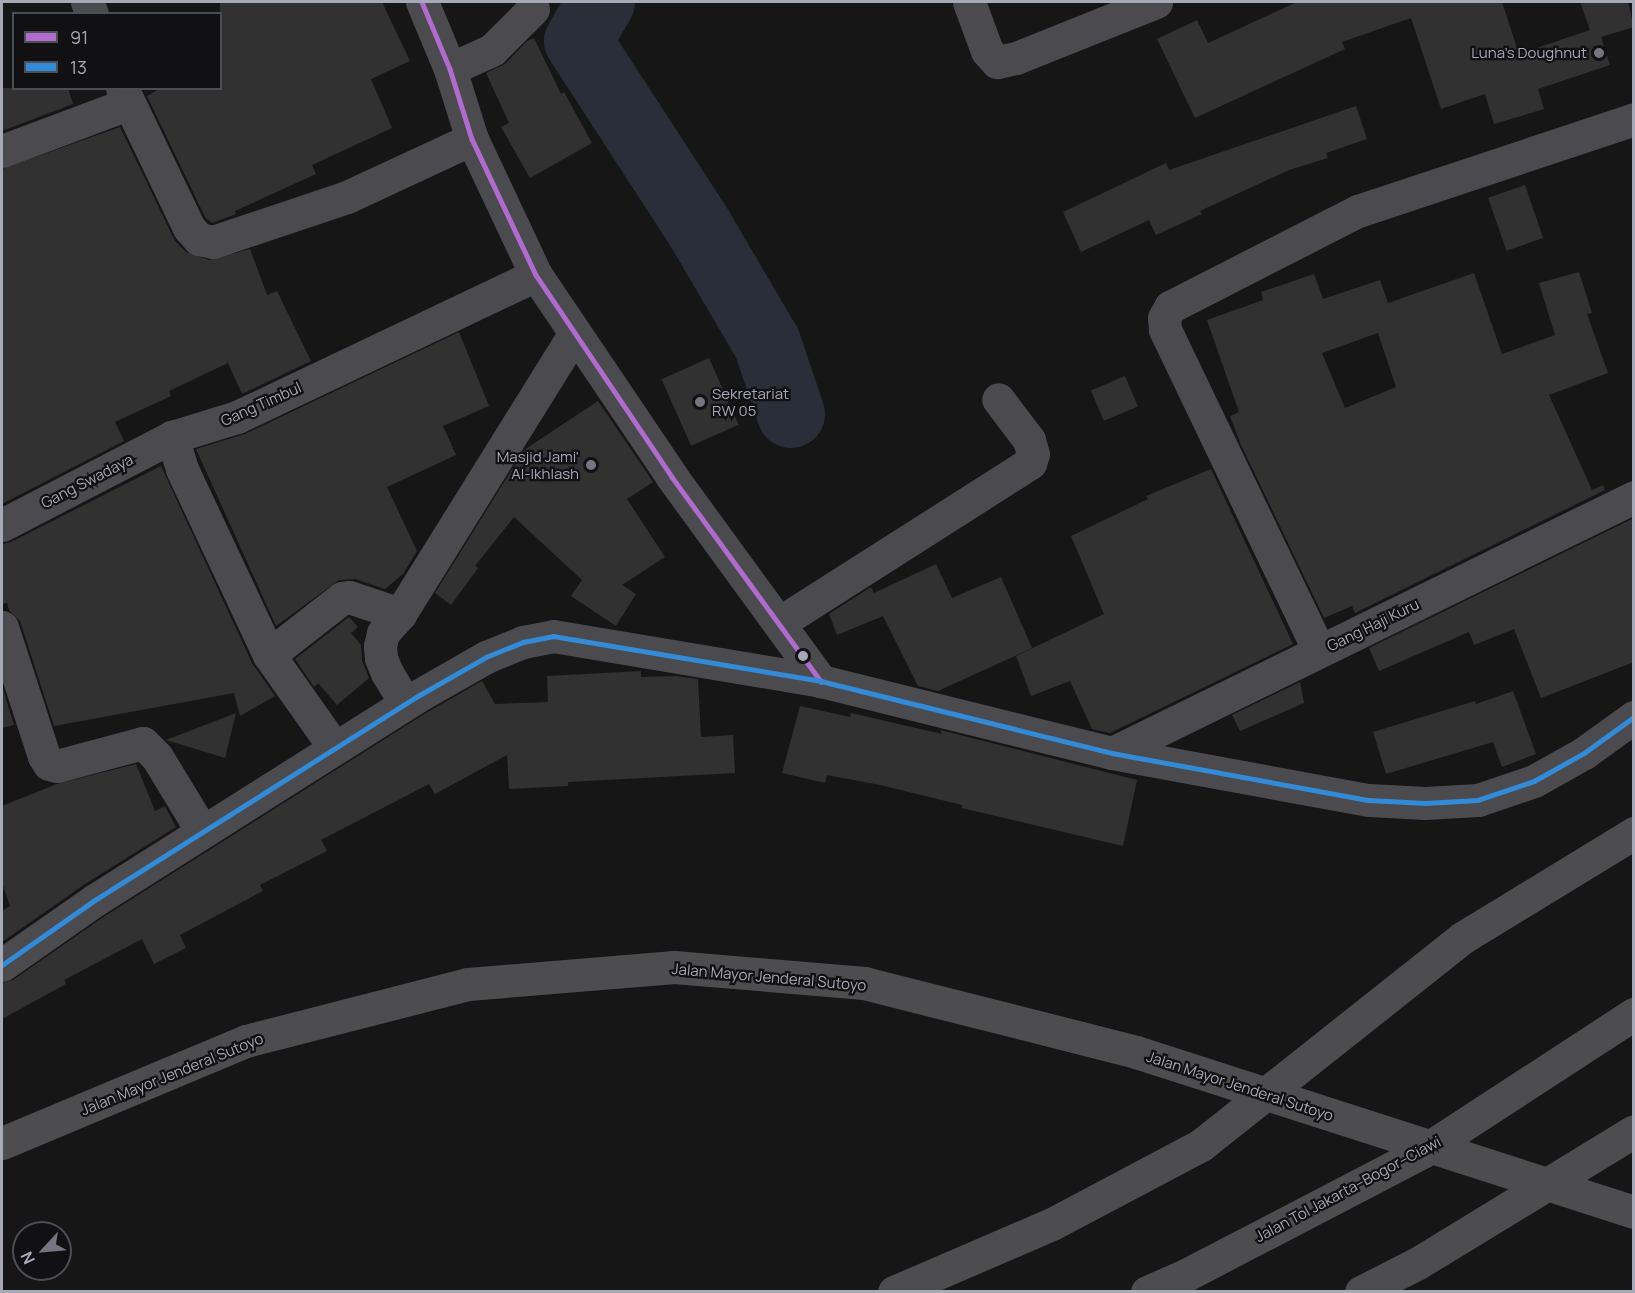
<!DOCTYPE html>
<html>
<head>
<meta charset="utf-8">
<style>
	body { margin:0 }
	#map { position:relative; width:1635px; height:1293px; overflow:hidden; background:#161616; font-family:Manrope,sans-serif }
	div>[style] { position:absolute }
	.river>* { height:68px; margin:-34px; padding:0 34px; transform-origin:34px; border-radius:34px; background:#292e39 }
	.building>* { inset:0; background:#313132; transform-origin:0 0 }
	.street>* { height:33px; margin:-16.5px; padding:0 16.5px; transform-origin:16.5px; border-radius:16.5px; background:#4a4a4f }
	.highway>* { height:33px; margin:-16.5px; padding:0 16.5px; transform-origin:16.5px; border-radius:16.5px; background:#4d4d50 }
	.highway-bridge>* { height:33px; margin:-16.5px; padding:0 16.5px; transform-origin:16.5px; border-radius:16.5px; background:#4d4d50 }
	.bus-1>* { height:4.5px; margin:-2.25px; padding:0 2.25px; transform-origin:2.25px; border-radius:2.25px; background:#b06ccc }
	.bus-2>* { height:4.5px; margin:-2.25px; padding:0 2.25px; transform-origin:2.25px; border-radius:2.25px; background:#338bd7 }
	.dots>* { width:16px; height:16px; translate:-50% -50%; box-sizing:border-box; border:3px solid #111012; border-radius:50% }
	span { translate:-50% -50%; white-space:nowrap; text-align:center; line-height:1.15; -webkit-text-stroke:4.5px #111012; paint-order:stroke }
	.poi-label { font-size:15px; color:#a7a8b8 }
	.right { translate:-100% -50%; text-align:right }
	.left { translate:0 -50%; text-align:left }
	.street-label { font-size:15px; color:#a7a8b8 }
	.frame { position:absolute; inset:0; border:3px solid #a7a8b8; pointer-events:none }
	.legend { position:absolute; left:12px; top:12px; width:210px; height:78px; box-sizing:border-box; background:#111012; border:2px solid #4d4d54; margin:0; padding:8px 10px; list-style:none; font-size:18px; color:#a7a8b8 }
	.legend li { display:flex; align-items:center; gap:12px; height:30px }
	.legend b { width:30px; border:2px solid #4d4d54 }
	.north { position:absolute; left:12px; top:1221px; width:60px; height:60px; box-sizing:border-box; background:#111012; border:2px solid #4d4d54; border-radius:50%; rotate:244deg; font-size:16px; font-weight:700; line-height:24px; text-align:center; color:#a7a8b8 }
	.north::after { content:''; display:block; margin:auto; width:21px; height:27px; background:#74757f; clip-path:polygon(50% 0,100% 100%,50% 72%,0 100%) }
</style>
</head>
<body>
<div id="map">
	<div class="river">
		<i style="left:601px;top:2px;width:45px;rotate:120.5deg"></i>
		<i style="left:578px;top:41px;width:224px;rotate:57deg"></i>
		<i style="left:700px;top:229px;width:132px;rotate:59.6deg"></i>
		<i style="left:767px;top:343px;width:75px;rotate:71.3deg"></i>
	</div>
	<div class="building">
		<i style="clip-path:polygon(220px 2px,382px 2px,410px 61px,371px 79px,392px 128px,312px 165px,316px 174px,235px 211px,236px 214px,212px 223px,205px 217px,147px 96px,161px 88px,220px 88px)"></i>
		<i style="clip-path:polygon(1297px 2px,1502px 2px,1519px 54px,1590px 30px,1580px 2px,1628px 2px,1634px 27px,1601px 37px,1610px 65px,1538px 89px,1544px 109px,1494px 124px,1485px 94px,1441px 109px,1411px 18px,1342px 42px,1345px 49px,1195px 118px,1157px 39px,1197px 20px,1208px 43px)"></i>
		<i style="clip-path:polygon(534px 38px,561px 94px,564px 92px,592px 143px,530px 178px,501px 127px,509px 123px,486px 73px,505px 64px,527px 41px)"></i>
		<i style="clip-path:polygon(2px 88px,68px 88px,73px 104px,2px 131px)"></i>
		<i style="clip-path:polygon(1356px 106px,1367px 139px,1326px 153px,1328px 158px,1289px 170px,1200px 211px,1202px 214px,1156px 235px,1149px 220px,1081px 252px,1063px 212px,1166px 163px,1169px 170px)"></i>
		<i style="clip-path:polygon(120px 127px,175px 241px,186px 252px,209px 260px,250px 249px,267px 295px,277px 291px,311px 361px,242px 394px,228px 363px,169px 391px,171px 396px,115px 422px,124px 441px,2px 504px,2px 169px)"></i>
		<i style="left:1525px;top:185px;width:56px;height:39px;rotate:71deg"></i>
		<i style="clip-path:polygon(evenodd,1579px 272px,1592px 313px,1587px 314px,1608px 373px,1549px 395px,1592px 490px,1603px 485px,1605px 490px,1355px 613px,1352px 606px,1324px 618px,1241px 445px,1230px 416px,1239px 412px,1207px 320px,1263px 300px,1261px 292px,1314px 274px,1323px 299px,1380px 280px,1388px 303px,1474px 273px,1502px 354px,1555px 335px,1539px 283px,1579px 272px,1378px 333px,1396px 387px,1345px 408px,1322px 353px,1378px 333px)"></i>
		<i style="clip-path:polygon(459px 332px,489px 406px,443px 426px,456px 455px,387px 487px,417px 551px,403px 574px,385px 589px,355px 579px,339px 580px,276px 626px,196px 449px,245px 434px)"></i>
		<i style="left:709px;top:358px;width:73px;height:52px;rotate:66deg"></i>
		<i style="left:1125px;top:376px;width:33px;height:37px;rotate:67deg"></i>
		<i style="clip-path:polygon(598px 401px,653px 482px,627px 499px,665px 557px,622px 585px,636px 594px,616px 626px,571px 596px,582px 580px,514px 517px,475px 566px,478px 568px,451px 605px,435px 593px,524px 450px)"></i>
		<i style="clip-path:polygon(161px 466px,252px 663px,275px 696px,240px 716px,234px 693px,54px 726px,20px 621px,9px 610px,7px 603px,2px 604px,2px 544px,11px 542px)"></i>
		<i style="clip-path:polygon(1211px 469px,1293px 644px,1110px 733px,1092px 729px,1070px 681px,1031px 696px,1016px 656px,1104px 614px,1071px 536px,1148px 499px,1146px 496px)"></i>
		<i style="clip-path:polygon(1634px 518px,1634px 662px,1541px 698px,1514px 629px,1474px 645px,1469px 632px,1379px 671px,1369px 648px)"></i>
		<i style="clip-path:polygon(936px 564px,952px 598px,1001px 577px,1032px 648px,938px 691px,918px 686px,883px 616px,837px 635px,829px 614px,871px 587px,874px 593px)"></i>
		<i style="clip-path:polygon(349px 617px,358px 627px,351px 633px,361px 645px,362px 660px,369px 678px,337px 705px,318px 683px,314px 687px,295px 659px)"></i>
		<i style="clip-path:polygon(641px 671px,641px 677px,676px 676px,698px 679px,701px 737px,733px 735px,735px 773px,568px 782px,568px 786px,509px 789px,507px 755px,435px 794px,429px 784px,321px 840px,327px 851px,260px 885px,263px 891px,180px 935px,186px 948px,154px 964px,142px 939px,64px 980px,66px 984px,2px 1019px,2px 983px,13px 980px,105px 916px,426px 713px,482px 681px,495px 704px,548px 702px,547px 676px)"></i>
		<i style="clip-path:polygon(1300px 682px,1304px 703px,1240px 731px,1232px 715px)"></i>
		<i style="clip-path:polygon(2px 686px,14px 725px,2px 728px)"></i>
		<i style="clip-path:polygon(1513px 691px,1536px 754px,1502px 767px,1493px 742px,1386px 774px,1373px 732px,1475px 701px,1476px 704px)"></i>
		<i style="clip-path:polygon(800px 706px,850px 717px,851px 713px,942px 734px,940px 730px,1137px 780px,1123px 846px,962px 808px,962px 805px,880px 785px,827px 775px,825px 783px,782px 773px)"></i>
		<i style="clip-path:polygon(236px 713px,225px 758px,166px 740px)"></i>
		<i style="clip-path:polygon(136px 764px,155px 811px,165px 806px,176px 827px,85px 884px,2px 942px,2px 911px,10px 906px,2px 883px,2px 806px,57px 784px)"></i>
	</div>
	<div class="street">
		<i style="left:87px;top:2px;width:13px;rotate:67deg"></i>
		<i style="left:422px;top:2px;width:73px;rotate:67.3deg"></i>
		<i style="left:450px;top:69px;width:73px;rotate:72.6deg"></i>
		<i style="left:472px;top:139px;width:150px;rotate:64.8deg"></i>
		<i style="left:536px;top:275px;width:244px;rotate:56deg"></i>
		<i style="left:672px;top:477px;width:253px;rotate:53.9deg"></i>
		<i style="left:969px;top:2px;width:52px;rotate:69.8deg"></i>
		<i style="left:987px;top:51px;width:15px;rotate:48deg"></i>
		<i style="left:997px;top:62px;width:19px;rotate:-12deg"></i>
		<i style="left:1016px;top:58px;width:151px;rotate:-21.8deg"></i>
		<i style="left:450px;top:69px;width:46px;rotate:-24.3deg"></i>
		<i style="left:492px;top:50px;width:58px;rotate:-45deg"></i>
		<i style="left:122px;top:88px;width:155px;rotate:64.4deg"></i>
		<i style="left:189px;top:228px;width:15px;rotate:48deg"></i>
		<i style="left:199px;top:239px;width:14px;rotate:12deg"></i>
		<i style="left:213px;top:242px;width:141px;rotate:-18.6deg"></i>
		<i style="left:347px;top:197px;width:138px;rotate:-24.9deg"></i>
		<i style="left:2px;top:151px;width:134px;rotate:-20.5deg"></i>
		<i style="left:2px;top:525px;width:191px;rotate:-27.4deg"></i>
		<i style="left:779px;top:623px;width:298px;rotate:-32.5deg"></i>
		<i style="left:1030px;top:463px;width:9px;rotate:-72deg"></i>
		<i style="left:1033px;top:454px;width:15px;rotate:-106deg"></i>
		<i style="left:1029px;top:440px;width:51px;rotate:-127.1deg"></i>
		<i style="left:2px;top:627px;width:136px;rotate:72deg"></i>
		<i style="left:44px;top:756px;width:9px;rotate:58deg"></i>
		<i style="left:49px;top:764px;width:8px;rotate:14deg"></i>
		<i style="left:57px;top:766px;width:89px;rotate:-15deg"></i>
		<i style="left:143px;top:743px;width:20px;rotate:45deg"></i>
		<i style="left:157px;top:757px;width:87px;rotate:58.7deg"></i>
		<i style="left:1319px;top:651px;width:357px;rotate:-115.6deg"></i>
		<i style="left:1165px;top:329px;width:11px;rotate:-95deg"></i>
		<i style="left:1164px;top:318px;width:13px;rotate:-61deg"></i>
		<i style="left:1170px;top:307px;width:211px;rotate:-27.1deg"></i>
		<i style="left:1358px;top:211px;width:291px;rotate:-18.4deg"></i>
		<i style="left:269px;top:655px;width:93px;rotate:-38deg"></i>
		<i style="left:342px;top:598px;width:7px;rotate:-8deg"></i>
		<i style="left:349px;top:597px;width:54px;rotate:18.4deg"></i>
		<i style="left:411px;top:700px;width:11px;rotate:-158deg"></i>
		<i style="left:401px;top:696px;width:27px;rotate:-121deg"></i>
		<i style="left:387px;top:673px;width:16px;rotate:-112deg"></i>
		<i style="left:381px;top:658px;width:12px;rotate:-95deg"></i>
		<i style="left:380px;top:646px;width:13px;rotate:-77deg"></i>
		<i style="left:383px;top:633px;width:25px;rotate:-48deg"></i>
		<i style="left:400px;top:614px;width:331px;rotate:-58.1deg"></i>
		<i style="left:334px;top:747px;width:113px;rotate:-125.2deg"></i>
		<i style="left:269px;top:655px;width:205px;rotate:-115.1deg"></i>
		<i style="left:182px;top:469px;width:34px;rotate:-107deg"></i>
		<i style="left:172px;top:437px;width:68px;rotate:-17.1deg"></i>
		<i style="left:237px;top:417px;width:331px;rotate:-25.4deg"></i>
		<i style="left:1112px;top:753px;width:581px;rotate:-26.12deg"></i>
		<i style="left:2px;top:965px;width:113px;rotate:-35deg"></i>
		<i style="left:95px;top:900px;width:380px;rotate:-32.3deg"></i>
		<i style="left:416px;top:697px;width:81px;rotate:-29.7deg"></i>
		<i style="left:486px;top:657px;width:40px;rotate:-22deg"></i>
		<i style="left:523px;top:642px;width:31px;rotate:-11deg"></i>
		<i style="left:553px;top:636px;width:272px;rotate:9.5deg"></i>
		<i style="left:821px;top:681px;width:300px;rotate:13.9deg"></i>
		<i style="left:1112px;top:753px;width:261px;rotate:10.4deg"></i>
		<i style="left:1369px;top:800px;width:56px;rotate:3.1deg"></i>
		<i style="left:1425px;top:803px;width:53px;rotate:-3.2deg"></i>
		<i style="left:1478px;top:800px;width:59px;rotate:-18.7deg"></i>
		<i style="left:1534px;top:781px;width:57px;rotate:-29.2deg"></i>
		<i style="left:1584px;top:753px;width:62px;rotate:-35.8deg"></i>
	</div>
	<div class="highway">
		<i style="left:2px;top:1143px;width:264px;rotate:-22.7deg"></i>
		<i style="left:246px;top:1041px;width:229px;rotate:-14.4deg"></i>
		<i style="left:468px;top:984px;width:207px;rotate:-4.7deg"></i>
		<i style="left:674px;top:967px;width:191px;rotate:4.8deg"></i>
		<i style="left:864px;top:983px;width:281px;rotate:14.2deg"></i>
		<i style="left:894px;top:1292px;width:172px;rotate:-23.3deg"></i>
		<i style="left:1052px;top:1224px;width:169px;rotate:-27.9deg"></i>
		<i style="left:1201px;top:1145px;width:333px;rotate:-38.4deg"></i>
		<i style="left:1462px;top:938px;width:202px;rotate:-31.4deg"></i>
		<i style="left:1147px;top:1292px;width:43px;rotate:-23.6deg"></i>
		<i style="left:1186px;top:1275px;width:266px;rotate:-27.5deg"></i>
		<i style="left:1422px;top:1152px;width:253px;rotate:-33.1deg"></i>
		<i style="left:1361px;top:1292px;width:64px;rotate:-27deg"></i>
		<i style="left:1418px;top:1263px;width:253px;rotate:-31.4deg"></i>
	</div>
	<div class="highway-bridge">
		<i style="left:1136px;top:1052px;width:523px;rotate:17.81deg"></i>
	</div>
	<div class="bus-1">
		<i style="left:422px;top:2px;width:73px;rotate:67.3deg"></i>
		<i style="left:450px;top:69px;width:73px;rotate:72.6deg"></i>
		<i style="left:472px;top:139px;width:150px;rotate:64.8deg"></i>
		<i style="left:536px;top:275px;width:244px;rotate:56deg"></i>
		<i style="left:672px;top:477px;width:253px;rotate:53.9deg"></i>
	</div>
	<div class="bus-2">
		<i style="left:2px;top:965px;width:113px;rotate:-35deg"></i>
		<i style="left:95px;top:900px;width:380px;rotate:-32.3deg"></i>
		<i style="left:416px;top:697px;width:81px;rotate:-29.7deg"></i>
		<i style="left:486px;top:657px;width:40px;rotate:-22deg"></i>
		<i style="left:523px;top:642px;width:31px;rotate:-11deg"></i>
		<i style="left:553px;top:636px;width:272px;rotate:9.5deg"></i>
		<i style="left:821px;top:681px;width:300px;rotate:13.9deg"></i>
		<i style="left:1112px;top:753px;width:261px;rotate:10.4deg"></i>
		<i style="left:1369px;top:800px;width:56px;rotate:3.1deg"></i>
		<i style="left:1425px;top:803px;width:53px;rotate:-3.2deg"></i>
		<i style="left:1478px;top:800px;width:59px;rotate:-18.7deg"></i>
		<i style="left:1534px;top:781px;width:57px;rotate:-29.2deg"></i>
		<i style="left:1584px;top:753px;width:62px;rotate:-35.8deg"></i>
	</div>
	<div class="dots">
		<i style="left:1599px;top:53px;background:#74757f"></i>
		<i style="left:700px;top:402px;background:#74757f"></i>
		<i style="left:591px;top:465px;background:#74757f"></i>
		<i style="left:803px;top:656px;background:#a7a8b8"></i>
	</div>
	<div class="poi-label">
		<span class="right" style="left:1587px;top:53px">Luna's Doughnut</span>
		<span class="left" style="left:712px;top:402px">Sekretariat<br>RW 05</span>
		<span class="right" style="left:579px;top:465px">Masjid Jami'<br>Al-Ikhlash</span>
	</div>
	<div class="street-label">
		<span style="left:261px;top:404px;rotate:-24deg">Gang Timbul</span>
		<span style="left:87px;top:481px;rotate:-27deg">Gang Swadaya</span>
		<span style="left:1373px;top:625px;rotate:-26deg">Gang Haji Kuru</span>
		<span style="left:769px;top:977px;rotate:5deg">Jalan Mayor Jenderal Sutoyo</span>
		<span style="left:172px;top:1074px;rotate:-22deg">Jalan Mayor Jenderal Sutoyo</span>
		<span style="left:1240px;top:1086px;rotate:18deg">Jalan Mayor Jenderal Sutoyo</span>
		<span style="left:1348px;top:1189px;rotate:-28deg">Jalan Tol Jakarta–Bogor–Ciawi</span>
	</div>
	<div class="frame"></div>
	<ul class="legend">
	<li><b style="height:8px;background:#b06ccc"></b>91</li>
	<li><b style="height:8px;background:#338bd7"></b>13</li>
	</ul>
	<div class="north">N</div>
</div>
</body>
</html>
